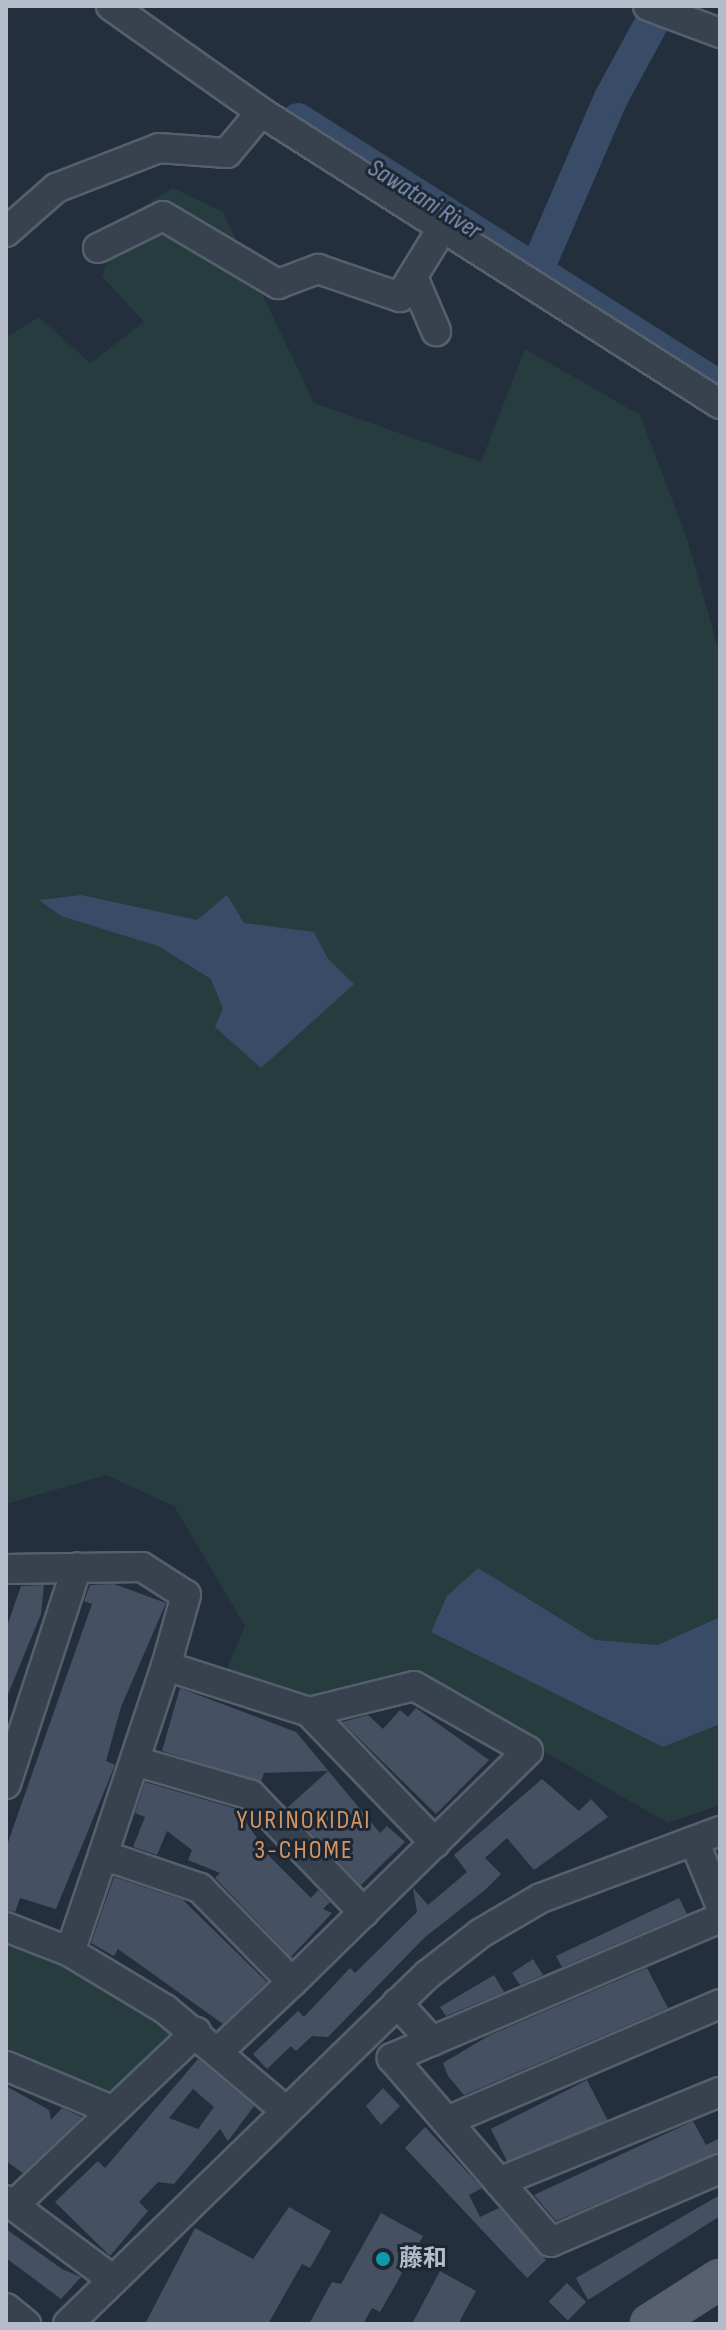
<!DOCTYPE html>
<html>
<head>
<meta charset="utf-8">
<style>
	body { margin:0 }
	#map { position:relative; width:726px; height:2330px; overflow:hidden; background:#242f3e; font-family:"Sofia Sans Condensed","Noto Sans JP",sans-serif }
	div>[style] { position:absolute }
	.green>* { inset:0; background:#263c3f }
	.water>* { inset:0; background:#394c67 }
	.river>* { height:34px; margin:-17px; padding:0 17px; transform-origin:17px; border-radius:17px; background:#394c67 }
	.building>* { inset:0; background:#455162; transform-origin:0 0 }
	.roads { filter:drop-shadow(2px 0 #565f6c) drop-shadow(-2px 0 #565f6c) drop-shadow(0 2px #565f6c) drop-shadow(0 -2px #565f6c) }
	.minor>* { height:28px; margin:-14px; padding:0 14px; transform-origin:14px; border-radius:14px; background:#38414e }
	.major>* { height:36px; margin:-18px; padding:0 18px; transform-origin:18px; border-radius:18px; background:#56606e }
	.dots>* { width:22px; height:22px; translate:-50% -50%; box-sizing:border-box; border:4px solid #1d2633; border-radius:50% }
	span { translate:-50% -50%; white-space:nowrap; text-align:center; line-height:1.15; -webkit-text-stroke:6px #1d2633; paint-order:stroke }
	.poi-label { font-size:24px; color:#b4bcc9; font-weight:700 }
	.left { translate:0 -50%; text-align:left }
	.water-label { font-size:26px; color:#7c92b1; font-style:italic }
	.neighbourhood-label { font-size:26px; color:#d59563; letter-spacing:2px }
	.frame { position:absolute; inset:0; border:8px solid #b4bcc9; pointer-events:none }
</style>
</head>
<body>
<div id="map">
	<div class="green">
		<i style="clip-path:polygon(173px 188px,223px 212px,314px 403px,481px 462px,525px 349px,640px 415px,687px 539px,720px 655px,720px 1805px,668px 1823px,415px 1677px,310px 1702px,224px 1675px,245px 1626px,174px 1506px,106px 1475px,6px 1504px,6px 337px,39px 317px,90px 363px,144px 322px,102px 276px,124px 218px)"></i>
		<i style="clip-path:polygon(6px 1927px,196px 2032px,111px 2110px,6px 2066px)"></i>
	</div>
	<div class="water">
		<i style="clip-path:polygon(81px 895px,197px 920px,227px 895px,244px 923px,314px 932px,328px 959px,354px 984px,261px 1068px,215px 1027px,223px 1009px,211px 979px,158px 946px,61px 916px,39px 900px)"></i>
		<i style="clip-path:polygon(478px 1568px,595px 1640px,658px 1645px,720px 1617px,720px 1724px,663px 1747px,431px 1632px,447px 1596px)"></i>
	</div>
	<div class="river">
		<i style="left:298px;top:120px;width:500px;rotate:32.4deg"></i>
		<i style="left:537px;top:269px;width:186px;rotate:-66.6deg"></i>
		<i style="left:611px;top:98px;width:105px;rotate:-61.5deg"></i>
	</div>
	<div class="building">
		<i style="clip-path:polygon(114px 1584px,166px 1603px,121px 1707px,106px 1761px,115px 1765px,56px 1909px,20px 1898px,15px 1912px,6px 1910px,6px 1848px,92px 1604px,84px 1601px,90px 1585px)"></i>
		<i style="clip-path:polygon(44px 1585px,41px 1614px,6px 1699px,6px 1629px,21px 1586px)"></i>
		<i style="clip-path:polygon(180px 1688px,296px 1732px,380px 1833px,387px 1826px,405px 1842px,361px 1885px,287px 1808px,328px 1771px,264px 1773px,261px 1782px,162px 1751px)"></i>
		<i style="clip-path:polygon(416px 1708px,489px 1760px,436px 1814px,342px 1722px,368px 1715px,383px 1729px,400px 1710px,408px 1717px)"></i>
		<i style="clip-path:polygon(542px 1779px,579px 1811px,591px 1799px,608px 1817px,534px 1870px,507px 1838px,485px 1858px,501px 1874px,485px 1890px,424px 1938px,328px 2037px,312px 2036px,296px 2051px,291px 2046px,267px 2069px,253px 2054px,298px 2011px,304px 2017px,350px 1968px,355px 1973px,417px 1912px,413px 1888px,428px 1905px,467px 1872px,454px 1855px)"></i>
		<i style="clip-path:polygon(145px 1782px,237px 1809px,270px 1857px,311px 1898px,318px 1890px,330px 1902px,323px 1909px,332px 1913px,291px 1957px,215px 1878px,220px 1873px,188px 1860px,192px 1850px,167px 1831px,157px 1855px,133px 1847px,145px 1817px,135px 1813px)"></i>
		<i style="clip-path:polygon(114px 1877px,183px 1900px,267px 1982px,223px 2024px,118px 1949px,114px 1956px,91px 1943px)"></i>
		<i style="clip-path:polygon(679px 1898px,687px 1914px,562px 1967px,556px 1956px)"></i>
		<i style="clip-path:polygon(533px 1959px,543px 1975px,520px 1985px,512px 1973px)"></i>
		<i style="clip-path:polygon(647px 1968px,668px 2008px,464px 2095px,448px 2076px,443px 2063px,490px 2035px)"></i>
		<i style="clip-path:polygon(494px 1975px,504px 1992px,446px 2016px,440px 2007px)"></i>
		<i style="clip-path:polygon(evenodd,198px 2059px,254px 2106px,228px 2141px,220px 2129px,174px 2184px,158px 2182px,139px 2202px,148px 2211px,110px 2256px,55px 2202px,98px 2161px,105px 2168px,198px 2059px,193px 2089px,214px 2107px,198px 2129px,169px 2118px,193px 2089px)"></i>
		<i style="left:587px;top:2080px;width:45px;height:108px;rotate:63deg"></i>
		<i style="clip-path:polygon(6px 2086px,49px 2110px,51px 2120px,62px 2108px,82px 2117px,23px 2173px,6px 2161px)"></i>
		<i style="clip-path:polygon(383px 2088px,400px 2106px,381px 2125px,366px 2106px)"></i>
		<i style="clip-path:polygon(693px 2121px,706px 2145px,720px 2138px,720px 2152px,556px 2221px,534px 2195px)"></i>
		<i style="clip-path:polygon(425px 2127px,482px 2188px,469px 2195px,480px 2217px,499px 2208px,546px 2260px,527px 2278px,405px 2148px)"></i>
		<i style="clip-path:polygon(720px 2195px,720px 2216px,588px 2300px,576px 2278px)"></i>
		<i style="clip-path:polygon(289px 2207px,331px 2231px,310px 2268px,302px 2264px,268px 2324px,145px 2324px,195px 2228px,253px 2259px)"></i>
		<i style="clip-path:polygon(381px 2213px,423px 2236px,380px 2312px,372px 2308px,363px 2324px,309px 2324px,332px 2282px,341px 2284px)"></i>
		<i style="clip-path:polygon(6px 2229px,62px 2269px,81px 2277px,61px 2299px,6px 2258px)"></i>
		<i style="clip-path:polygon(440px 2271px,476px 2291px,458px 2324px,412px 2324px)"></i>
		<i style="left:567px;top:2283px;width:27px;height:26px;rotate:45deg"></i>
	</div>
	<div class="roads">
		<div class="minor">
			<i style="left:111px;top:6px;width:184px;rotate:35.2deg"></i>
			<i style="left:261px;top:112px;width:544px;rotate:32.46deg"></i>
			<i style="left:648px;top:6px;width:77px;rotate:20.6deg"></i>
			<i style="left:6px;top:232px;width:67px;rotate:-41.3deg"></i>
			<i style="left:56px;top:188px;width:110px;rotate:-21.2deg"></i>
			<i style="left:159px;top:148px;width:68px;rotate:4.2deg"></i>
			<i style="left:227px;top:153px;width:53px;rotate:-50.3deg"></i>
			<i style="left:98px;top:248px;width:72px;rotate:-26.2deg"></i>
			<i style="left:163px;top:216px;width:134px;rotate:30.6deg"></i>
			<i style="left:278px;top:284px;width:43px;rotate:-20.6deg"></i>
			<i style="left:318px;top:269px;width:87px;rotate:18.9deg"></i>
			<i style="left:400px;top:297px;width:82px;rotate:-58.4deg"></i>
			<i style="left:413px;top:277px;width:59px;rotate:66.9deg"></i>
			<i style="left:6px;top:1569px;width:136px;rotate:-0.8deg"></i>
			<i style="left:142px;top:1567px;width:52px;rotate:32.5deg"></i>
			<i style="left:186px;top:1595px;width:74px;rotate:105.7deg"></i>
			<i style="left:166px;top:1666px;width:150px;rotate:17.8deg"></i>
			<i style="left:309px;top:1712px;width:108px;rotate:-13.9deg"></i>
			<i style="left:414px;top:1686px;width:131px;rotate:29.7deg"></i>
			<i style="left:528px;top:1751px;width:330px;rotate:135.6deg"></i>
			<i style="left:292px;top:1982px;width:132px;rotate:-134.4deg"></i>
			<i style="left:200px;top:1888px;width:102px;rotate:-161.2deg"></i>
			<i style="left:103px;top:1855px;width:102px;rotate:108.8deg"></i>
			<i style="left:309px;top:1712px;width:182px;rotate:46.1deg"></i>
			<i style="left:135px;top:1761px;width:121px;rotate:16.3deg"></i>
			<i style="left:251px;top:1795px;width:163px;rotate:46.2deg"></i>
			<i style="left:6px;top:1784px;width:228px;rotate:-71.9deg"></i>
			<i style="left:694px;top:1841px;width:68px;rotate:67.6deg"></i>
			<i style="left:103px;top:1855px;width:199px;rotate:-71.6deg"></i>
			<i style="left:720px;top:1918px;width:357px;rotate:156.9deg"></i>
			<i style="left:392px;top:2058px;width:243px;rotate:49.2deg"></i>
			<i style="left:551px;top:2242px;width:184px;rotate:-23.4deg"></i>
			<i style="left:6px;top:1927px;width:69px;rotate:21.3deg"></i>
			<i style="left:70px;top:1952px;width:111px;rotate:31deg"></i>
			<i style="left:165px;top:2009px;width:157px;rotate:40.1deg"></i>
			<i style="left:397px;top:2003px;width:52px;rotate:47.4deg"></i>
			<i style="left:220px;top:2050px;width:99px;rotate:-43.4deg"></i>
			<i style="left:6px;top:2066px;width:114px;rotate:22.7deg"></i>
			<i style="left:447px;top:2121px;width:297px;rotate:-23.2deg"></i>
			<i style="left:499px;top:2182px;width:239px;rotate:-22.2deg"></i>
			<i style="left:6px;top:2200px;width:132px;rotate:36.7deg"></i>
			<i style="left:15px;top:2204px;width:250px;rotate:-43.5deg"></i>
			<i style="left:6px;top:2308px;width:26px;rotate:39deg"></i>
			<i style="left:68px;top:2324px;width:501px;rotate:-44.19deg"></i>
			<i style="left:427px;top:1975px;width:68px;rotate:-37.9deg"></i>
			<i style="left:481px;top:1933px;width:69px;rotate:-30.3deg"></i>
			<i style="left:541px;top:1898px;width:191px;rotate:-20.5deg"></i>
		</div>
		<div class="major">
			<i style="left:650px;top:2324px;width:83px;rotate:-32.7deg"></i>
		</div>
	</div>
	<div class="dots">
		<i style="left:383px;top:2259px;background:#0f9aa8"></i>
	</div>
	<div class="poi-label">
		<span class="left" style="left:399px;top:2259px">藤和</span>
	</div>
	<div class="water-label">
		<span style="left:424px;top:200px;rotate:32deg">Sawatani River</span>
	</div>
	<div class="neighbourhood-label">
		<span style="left:304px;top:1836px">YURINOKIDAI<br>3-CHOME</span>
	</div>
	<div class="frame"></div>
</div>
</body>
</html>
